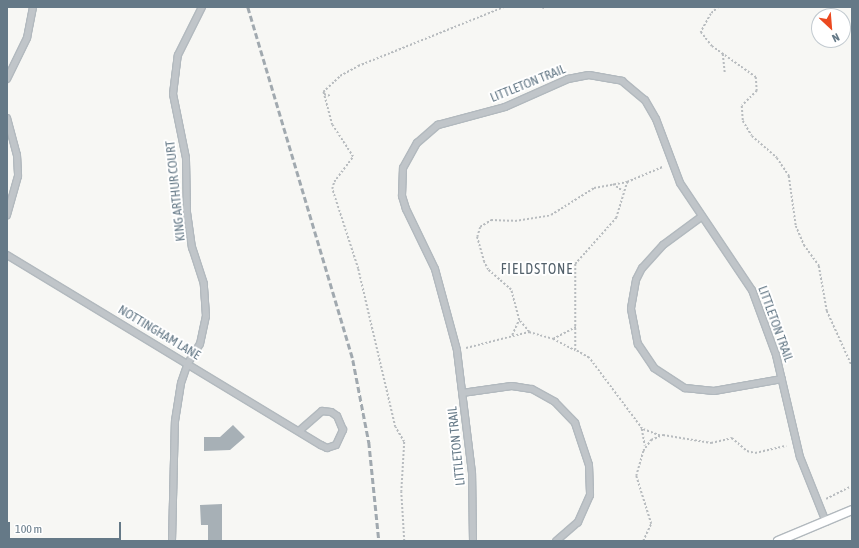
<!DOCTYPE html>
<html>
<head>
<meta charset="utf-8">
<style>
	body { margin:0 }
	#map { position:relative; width:859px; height:548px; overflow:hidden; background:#f7f7f4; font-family:"Asap Condensed",sans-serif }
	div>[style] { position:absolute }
	.building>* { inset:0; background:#a7b0b6 }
	.path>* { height:1.5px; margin-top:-0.75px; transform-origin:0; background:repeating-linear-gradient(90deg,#b8bcbf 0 2px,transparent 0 4px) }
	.roads { filter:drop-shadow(1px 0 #b2b9be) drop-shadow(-1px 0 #b2b9be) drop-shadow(0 1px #b2b9be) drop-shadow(0 -1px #b2b9be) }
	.minor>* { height:6px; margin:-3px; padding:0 3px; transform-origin:3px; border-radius:3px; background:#c0c5c9 }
	.secondary>* { height:8px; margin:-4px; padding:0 4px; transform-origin:4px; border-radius:4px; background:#fff }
	.rail>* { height:2.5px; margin-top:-1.25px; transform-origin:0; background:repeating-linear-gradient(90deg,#a1a9af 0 6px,transparent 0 9px) }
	span { translate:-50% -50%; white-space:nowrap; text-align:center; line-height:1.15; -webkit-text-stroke:4px #fff; paint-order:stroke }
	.street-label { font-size:13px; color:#657987 }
	.neighbourhood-label { font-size:14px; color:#53616b; letter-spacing:1px }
	.frame { position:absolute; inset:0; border:8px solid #657987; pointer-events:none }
	.north { position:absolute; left:811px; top:8px; width:40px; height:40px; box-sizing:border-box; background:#fff; border:1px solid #c1c9cf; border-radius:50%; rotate:154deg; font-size:11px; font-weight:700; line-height:16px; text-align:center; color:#657987 }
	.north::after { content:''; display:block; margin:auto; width:14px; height:18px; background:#eb4920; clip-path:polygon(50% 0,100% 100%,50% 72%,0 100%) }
	.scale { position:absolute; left:8px; top:522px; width:113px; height:18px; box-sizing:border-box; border:2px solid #657987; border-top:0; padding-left:5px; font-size:12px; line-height:14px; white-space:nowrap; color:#657987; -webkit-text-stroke:3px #fff; paint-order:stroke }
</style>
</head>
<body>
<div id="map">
	<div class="building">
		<i style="clip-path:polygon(233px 425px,245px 437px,230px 450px,204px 451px,204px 437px,220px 437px)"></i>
		<i style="clip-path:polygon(222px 504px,222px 541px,208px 541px,208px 525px,201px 525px,200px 505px)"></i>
	</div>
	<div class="path">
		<i style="left:543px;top:7px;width:2px;rotate:63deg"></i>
		<i style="left:719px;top:7px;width:11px;rotate:139deg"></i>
		<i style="left:711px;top:14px;width:21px;rotate:119deg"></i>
		<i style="left:701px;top:32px;width:18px;rotate:52deg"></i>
		<i style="left:712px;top:46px;width:54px;rotate:35.2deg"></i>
		<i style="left:756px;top:77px;width:14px;rotate:86deg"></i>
		<i style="left:757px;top:91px;width:21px;rotate:135deg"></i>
		<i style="left:742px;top:106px;width:15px;rotate:86deg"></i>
		<i style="left:743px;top:121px;width:17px;rotate:59deg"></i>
		<i style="left:752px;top:136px;width:33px;rotate:41deg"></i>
		<i style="left:777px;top:158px;width:22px;rotate:56deg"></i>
		<i style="left:789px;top:176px;width:50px;rotate:82deg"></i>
		<i style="left:796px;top:226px;width:21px;rotate:67deg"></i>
		<i style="left:804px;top:245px;width:26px;rotate:54deg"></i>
		<i style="left:819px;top:266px;width:46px;rotate:79.9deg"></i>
		<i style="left:827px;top:311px;width:60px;rotate:65.6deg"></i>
		<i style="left:723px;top:54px;width:20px;rotate:84deg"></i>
		<i style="left:324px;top:94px;width:7px;rotate:16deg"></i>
		<i style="left:613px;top:184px;width:12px;rotate:35deg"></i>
		<i style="left:529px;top:332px;width:16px;rotate:-130deg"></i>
		<i style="left:519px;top:320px;width:31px;rotate:-105deg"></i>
		<i style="left:511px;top:290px;width:30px;rotate:-139deg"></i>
		<i style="left:488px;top:270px;width:9px;rotate:-117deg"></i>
		<i style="left:484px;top:262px;width:26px;rotate:-106deg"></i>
		<i style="left:477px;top:237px;width:10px;rotate:-73deg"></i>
		<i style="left:480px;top:227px;width:13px;rotate:-32deg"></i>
		<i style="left:491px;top:220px;width:24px;rotate:2deg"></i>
		<i style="left:515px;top:221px;width:36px;rotate:-9deg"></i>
		<i style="left:551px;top:215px;width:51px;rotate:-32.1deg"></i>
		<i style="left:594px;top:188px;width:34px;rotate:-10deg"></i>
		<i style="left:512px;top:335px;width:17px;rotate:-65deg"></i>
		<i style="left:553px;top:339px;width:26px;rotate:-28deg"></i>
		<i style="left:466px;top:348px;width:65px;rotate:-14.3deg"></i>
		<i style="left:529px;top:332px;width:25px;rotate:16deg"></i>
		<i style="left:553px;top:339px;width:25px;rotate:27deg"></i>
		<i style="left:642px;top:429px;width:17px;rotate:80deg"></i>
		<i style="left:660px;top:436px;width:19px;rotate:-159deg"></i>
		<i style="left:642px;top:429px;width:89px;rotate:-126.7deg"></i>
		<i style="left:589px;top:358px;width:16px;rotate:-150deg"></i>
		<i style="left:575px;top:350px;width:86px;rotate:-90deg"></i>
		<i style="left:575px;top:264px;width:62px;rotate:-48.3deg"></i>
		<i style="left:616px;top:218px;width:38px;rotate:-73deg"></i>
		<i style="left:627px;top:182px;width:39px;rotate:-23deg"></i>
		<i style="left:826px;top:499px;width:29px;rotate:-27deg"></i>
		<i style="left:404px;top:541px;width:49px;rotate:-93.5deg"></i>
		<i style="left:401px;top:492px;width:50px;rotate:-86.6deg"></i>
		<i style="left:404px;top:442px;width:17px;rotate:-121deg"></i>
		<i style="left:395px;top:427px;width:162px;rotate:-103.2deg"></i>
		<i style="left:358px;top:269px;width:84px;rotate:-108deg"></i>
		<i style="left:332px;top:189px;width:7px;rotate:-74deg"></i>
		<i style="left:334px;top:182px;width:31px;rotate:-53deg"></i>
		<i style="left:353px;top:157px;width:38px;rotate:-123deg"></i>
		<i style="left:332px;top:125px;width:34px;rotate:-105deg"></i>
		<i style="left:323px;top:92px;width:23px;rotate:-43deg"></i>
		<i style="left:340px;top:76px;width:21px;rotate:-29deg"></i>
		<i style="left:358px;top:66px;width:157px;rotate:-22deg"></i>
		<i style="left:643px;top:541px;width:19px;rotate:-65deg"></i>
		<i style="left:651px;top:524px;width:50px;rotate:-107.4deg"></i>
		<i style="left:636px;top:476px;width:26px;rotate:-74deg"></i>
		<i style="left:643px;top:451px;width:14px;rotate:-54deg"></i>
		<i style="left:651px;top:440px;width:13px;rotate:-23deg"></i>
		<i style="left:663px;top:435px;width:49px;rotate:9.5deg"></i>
		<i style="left:711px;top:443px;width:22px;rotate:-13deg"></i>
		<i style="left:732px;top:438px;width:20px;rotate:41deg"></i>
		<i style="left:747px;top:451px;width:8px;rotate:14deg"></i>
		<i style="left:755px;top:453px;width:32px;rotate:-13deg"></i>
	</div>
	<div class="roads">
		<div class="minor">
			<i style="left:7px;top:79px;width:46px;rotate:-64deg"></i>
			<i style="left:27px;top:38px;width:32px;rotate:-79deg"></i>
			<i style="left:7px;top:118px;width:38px;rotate:75deg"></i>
			<i style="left:17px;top:155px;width:21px;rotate:87deg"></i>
			<i style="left:18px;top:176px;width:41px;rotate:105.8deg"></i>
			<i style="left:701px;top:217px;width:47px;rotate:143.6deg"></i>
			<i style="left:663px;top:245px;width:31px;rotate:132deg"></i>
			<i style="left:642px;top:268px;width:13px;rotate:117deg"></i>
			<i style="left:636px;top:280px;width:29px;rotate:100deg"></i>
			<i style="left:631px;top:309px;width:36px;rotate:79deg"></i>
			<i style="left:638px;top:344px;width:29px;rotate:56deg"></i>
			<i style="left:654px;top:368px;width:37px;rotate:33deg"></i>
			<i style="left:685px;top:388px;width:29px;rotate:6deg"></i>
			<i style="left:714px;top:391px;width:69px;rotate:-10deg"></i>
			<i style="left:7px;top:255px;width:367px;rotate:31.2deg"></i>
			<i style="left:321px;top:445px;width:7px;rotate:27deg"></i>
			<i style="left:327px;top:448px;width:9px;rotate:-18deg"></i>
			<i style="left:336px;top:445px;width:17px;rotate:-65deg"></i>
			<i style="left:343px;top:430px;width:15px;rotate:-113deg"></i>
			<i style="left:337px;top:416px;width:7px;rotate:-146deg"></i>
			<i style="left:331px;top:412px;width:9px;rotate:-174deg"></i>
			<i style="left:322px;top:411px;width:30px;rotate:139deg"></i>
			<i style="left:462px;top:393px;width:50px;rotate:-8deg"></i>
			<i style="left:512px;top:386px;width:20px;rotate:9deg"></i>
			<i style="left:532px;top:389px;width:26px;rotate:29deg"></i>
			<i style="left:555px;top:402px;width:29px;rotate:46deg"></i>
			<i style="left:575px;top:423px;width:44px;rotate:71.6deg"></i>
			<i style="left:589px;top:465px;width:30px;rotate:88deg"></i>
			<i style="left:590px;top:495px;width:30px;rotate:114deg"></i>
			<i style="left:578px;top:522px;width:29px;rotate:139deg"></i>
			<i style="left:172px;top:541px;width:120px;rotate:-88.6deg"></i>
			<i style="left:175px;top:421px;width:38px;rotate:-81deg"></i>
			<i style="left:181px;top:383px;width:21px;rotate:-71deg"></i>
			<i style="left:188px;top:363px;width:22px;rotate:-58deg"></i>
			<i style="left:200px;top:344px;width:29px;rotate:-78deg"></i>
			<i style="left:206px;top:316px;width:32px;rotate:-94deg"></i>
			<i style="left:204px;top:284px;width:38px;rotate:-108deg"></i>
			<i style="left:192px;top:248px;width:36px;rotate:-98deg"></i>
			<i style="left:187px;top:212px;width:54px;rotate:-91.1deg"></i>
			<i style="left:186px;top:158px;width:65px;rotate:-101.5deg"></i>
			<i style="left:173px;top:94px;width:39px;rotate:-83deg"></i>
			<i style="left:178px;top:55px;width:54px;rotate:-63.4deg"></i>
			<i style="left:473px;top:541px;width:68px;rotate:-90.8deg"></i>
			<i style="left:472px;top:473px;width:124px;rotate:-97deg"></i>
			<i style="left:457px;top:350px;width:84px;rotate:-105.2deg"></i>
			<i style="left:435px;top:269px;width:67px;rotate:-115.8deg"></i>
			<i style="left:406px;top:209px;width:14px;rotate:-107deg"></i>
			<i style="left:402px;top:196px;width:28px;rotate:-88deg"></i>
			<i style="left:403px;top:168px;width:29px;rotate:-61deg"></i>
			<i style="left:417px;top:143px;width:28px;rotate:-41deg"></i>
			<i style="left:438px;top:125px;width:69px;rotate:-15deg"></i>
			<i style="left:505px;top:107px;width:69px;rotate:-24deg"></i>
			<i style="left:568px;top:79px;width:21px;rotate:-11deg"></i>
			<i style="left:589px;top:75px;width:34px;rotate:10deg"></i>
			<i style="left:622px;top:81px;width:30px;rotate:40deg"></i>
			<i style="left:645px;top:100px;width:22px;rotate:60deg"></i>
			<i style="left:656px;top:119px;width:68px;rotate:69.4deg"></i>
			<i style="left:680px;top:183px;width:129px;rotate:56.1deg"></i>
			<i style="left:752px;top:290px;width:69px;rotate:69.7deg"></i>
			<i style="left:776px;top:355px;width:105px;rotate:76.8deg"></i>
			<i style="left:800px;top:457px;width:70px;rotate:68.2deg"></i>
		</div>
		<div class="secondary">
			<i style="left:778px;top:541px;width:80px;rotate:-22.7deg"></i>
		</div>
	</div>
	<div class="rail">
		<i style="left:248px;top:7px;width:368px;rotate:73.4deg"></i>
		<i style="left:353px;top:360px;width:84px;rotate:79deg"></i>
		<i style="left:369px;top:442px;width:100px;rotate:84.2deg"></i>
	</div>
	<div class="street-label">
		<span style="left:528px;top:84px;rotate:-22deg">LITTLETON TRAIL</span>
		<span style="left:176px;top:191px;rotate:-96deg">KING ARTHUR COURT</span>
		<span style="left:775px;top:324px;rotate:70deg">LITTLETON TRAIL</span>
		<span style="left:159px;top:333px;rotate:31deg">NOTTINGHAM LANE</span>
		<span style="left:457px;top:446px;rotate:-96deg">LITTLETON TRAIL</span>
	</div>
	<div class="neighbourhood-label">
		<span style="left:537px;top:269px">FIELDSTONE</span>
	</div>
	<div class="frame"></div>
	<div class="north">N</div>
	<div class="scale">100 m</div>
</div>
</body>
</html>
